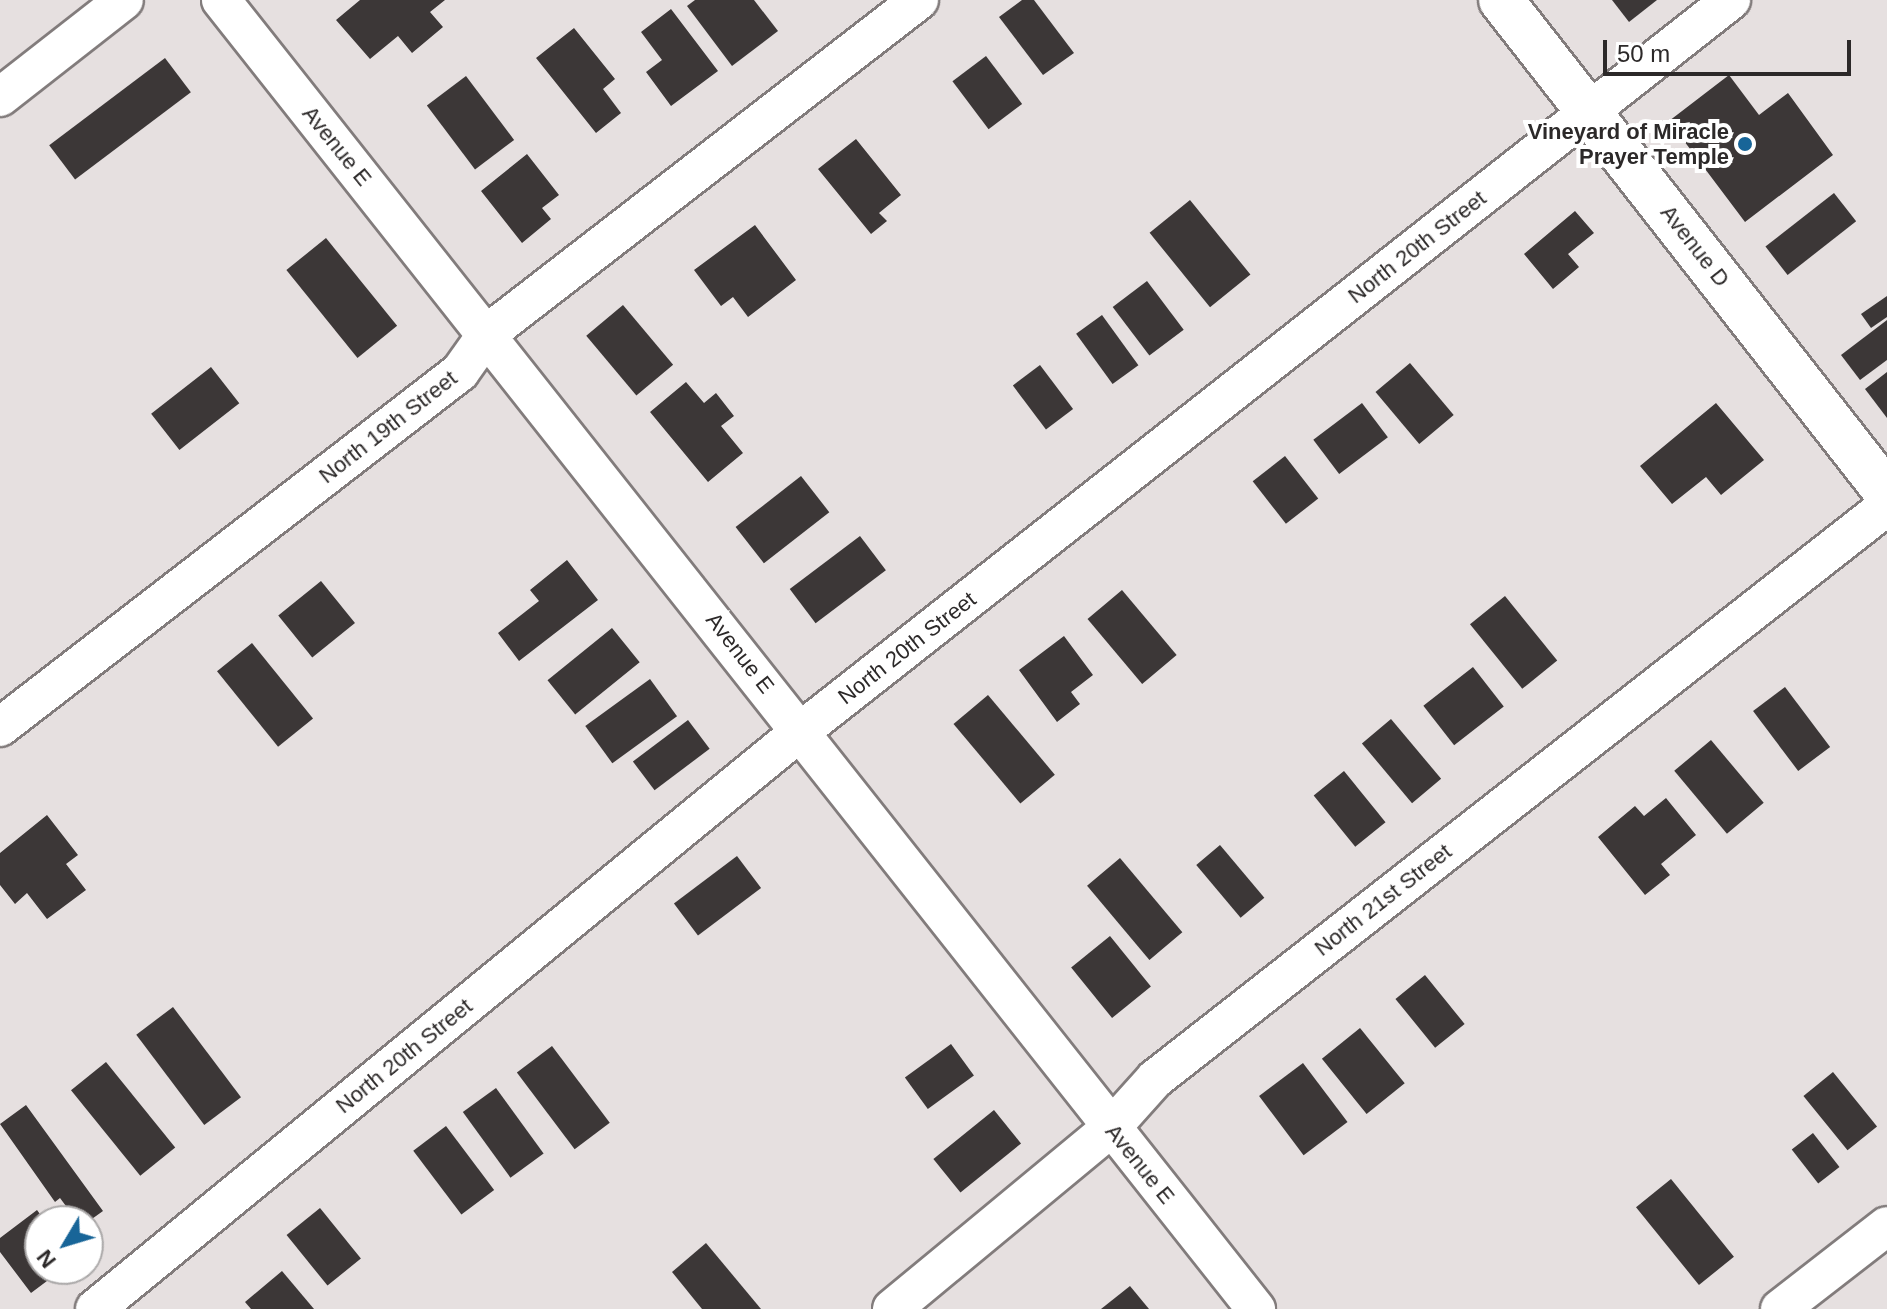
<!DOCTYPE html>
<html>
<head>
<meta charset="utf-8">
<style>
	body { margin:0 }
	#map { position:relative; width:1887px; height:1309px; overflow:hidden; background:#e6e0e0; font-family:Helvetica,sans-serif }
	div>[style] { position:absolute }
	.building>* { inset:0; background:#3c3737; transform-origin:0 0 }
	.roads { filter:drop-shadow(2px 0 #827c7c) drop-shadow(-2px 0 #827c7c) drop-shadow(0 2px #827c7c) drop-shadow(0 -2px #827c7c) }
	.minor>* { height:38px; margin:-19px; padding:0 19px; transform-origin:19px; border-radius:19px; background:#fff }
	.tertiary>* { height:44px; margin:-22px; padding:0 22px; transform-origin:22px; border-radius:22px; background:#fff }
	.dots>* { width:22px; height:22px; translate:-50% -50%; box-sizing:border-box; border:4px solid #fff; border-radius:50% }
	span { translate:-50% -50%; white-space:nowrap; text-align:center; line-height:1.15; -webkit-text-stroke:8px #fff; paint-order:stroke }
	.poi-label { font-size:22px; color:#2c2929; font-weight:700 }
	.right { translate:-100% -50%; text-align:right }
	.street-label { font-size:22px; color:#2c2929 }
	.north { position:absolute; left:24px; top:1205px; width:80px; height:80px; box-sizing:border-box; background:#fff; border:2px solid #aba9a9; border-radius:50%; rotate:232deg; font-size:22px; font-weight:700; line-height:32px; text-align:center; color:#2c2929 }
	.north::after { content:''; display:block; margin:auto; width:28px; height:36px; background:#186598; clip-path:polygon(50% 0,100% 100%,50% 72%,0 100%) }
	.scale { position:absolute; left:1603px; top:40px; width:248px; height:36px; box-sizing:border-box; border:4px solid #2c2929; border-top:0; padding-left:10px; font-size:24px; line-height:28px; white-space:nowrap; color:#2c2929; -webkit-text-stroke:6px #fff; paint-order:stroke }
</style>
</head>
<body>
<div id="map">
	<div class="building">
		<i style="clip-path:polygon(360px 0,445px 0,430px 12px,443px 27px,412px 53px,398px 36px,370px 59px,336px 20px)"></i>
		<i style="clip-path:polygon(695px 0,754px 0,778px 31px,732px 66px,687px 6px)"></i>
		<i style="clip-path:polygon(1022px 0,1034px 0,1074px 53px,1043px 75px,999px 17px)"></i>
		<i style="clip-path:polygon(1612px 0,1657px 0,1629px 22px)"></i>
		<i style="clip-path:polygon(671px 9px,718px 71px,671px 106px,646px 72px,662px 60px,641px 32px)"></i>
		<i style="clip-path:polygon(574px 28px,615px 79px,603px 89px,621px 113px,596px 133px,536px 58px)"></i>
		<i style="left:986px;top:56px;width:60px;height:42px;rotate:53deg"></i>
		<i style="left:165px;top:58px;width:43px;height:145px;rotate:53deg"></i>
		<i style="clip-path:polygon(1729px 75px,1759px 115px,1788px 93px,1833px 155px,1745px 222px,1669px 121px)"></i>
		<i style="left:466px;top:76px;width:80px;height:49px;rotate:53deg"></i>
		<i style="clip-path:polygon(856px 139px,901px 195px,879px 213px,887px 221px,871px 234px,818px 169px)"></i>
		<i style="clip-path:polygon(527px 154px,559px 195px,542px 208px,551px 219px,522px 243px,481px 191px)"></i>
		<i style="left:1834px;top:193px;width:36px;height:87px;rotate:52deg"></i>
		<i style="left:1190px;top:200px;width:96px;height:52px;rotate:51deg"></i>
		<i style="clip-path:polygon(1575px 211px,1594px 233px,1568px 254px,1579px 267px,1553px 289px,1524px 254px)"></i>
		<i style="clip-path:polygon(755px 225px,796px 280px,748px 317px,733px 297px,721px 306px,694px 270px)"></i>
		<i style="left:326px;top:238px;width:113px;height:51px;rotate:51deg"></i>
		<i style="left:1147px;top:281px;width:61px;height:43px;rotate:53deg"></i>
		<i style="clip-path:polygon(1887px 296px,1887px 317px,1871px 328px,1861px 314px)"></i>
		<i style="left:623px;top:305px;width:78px;height:48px;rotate:50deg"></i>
		<i style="left:1102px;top:315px;width:62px;height:32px;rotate:54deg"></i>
		<i style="clip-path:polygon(1887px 320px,1887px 360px,1860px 380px,1841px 355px)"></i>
		<i style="left:1410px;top:363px;width:68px;height:45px;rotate:50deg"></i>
		<i style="left:1040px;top:365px;width:55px;height:34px;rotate:53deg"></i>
		<i style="left:211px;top:367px;width:46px;height:76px;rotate:52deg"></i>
		<i style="clip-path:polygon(1887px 372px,1887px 418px,1865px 389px)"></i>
		<i style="clip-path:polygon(686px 382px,704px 403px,716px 393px,734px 416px,721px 426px,743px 453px,708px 482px,650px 412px)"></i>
		<i style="left:1362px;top:403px;width:43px;height:61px;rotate:53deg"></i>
		<i style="clip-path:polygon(1716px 403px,1764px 460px,1721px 495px,1706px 477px,1672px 504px,1640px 466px)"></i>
		<i style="left:1285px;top:456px;width:54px;height:41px;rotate:52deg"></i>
		<i style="left:801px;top:476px;width:46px;height:83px;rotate:52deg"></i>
		<i style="left:860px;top:536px;width:43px;height:88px;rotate:53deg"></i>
		<i style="clip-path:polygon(567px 560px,598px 600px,519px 661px,498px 633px,539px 601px,530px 590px)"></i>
		<i style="left:321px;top:581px;width:54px;height:55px;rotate:51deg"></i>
		<i style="left:1122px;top:590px;width:85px;height:45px;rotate:50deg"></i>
		<i style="left:1505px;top:596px;width:83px;height:45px;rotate:51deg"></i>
		<i style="left:612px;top:628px;width:44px;height:83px;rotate:51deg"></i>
		<i style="clip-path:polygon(1064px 636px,1093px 675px,1071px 692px,1080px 704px,1057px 722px,1019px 670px)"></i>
		<i style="left:252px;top:643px;width:97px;height:45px;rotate:51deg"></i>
		<i style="left:1473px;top:667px;width:50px;height:63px;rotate:52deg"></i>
		<i style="left:650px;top:679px;width:46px;height:80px;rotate:54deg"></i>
		<i style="left:1785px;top:687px;width:75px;height:40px;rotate:53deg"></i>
		<i style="left:988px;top:695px;width:104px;height:45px;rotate:50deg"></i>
		<i style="left:1391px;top:719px;width:78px;height:38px;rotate:50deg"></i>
		<i style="left:688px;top:720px;width:36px;height:69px;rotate:53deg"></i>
		<i style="left:1711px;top:740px;width:82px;height:48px;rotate:50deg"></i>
		<i style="left:1344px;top:771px;width:66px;height:39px;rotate:51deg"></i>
		<i style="clip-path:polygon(1666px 798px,1696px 835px,1661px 864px,1670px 875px,1645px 895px,1598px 837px,1635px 806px,1644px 816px)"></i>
		<i style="clip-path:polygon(47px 815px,78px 855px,66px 864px,86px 890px,47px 919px,27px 893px,15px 904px,0 885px,0 853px)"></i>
		<i style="left:1220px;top:845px;width:69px;height:31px;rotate:50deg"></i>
		<i style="left:737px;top:856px;width:40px;height:79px;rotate:53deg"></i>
		<i style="left:1120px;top:858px;width:97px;height:43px;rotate:50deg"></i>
		<i style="left:1110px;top:936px;width:65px;height:50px;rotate:51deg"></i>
		<i style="left:1425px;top:975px;width:63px;height:38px;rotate:51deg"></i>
		<i style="left:173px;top:1007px;width:113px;height:46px;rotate:53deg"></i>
		<i style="left:1360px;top:1028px;width:71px;height:49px;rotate:51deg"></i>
		<i style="left:951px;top:1044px;width:39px;height:57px;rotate:54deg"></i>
		<i style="left:552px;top:1046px;width:96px;height:44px;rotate:53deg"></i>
		<i style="left:106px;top:1062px;width:110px;height:45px;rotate:51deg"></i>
		<i style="left:1303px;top:1063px;width:74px;height:55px;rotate:53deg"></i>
		<i style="left:1833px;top:1072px;width:70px;height:38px;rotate:51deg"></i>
		<i style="left:496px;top:1088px;width:81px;height:41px;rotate:54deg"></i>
		<i style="clip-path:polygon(26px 1105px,103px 1211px,89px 1221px,77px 1221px,60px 1198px,55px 1202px,0 1124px)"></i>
		<i style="left:994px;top:1110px;width:43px;height:78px;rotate:51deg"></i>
		<i style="left:446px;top:1126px;width:80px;height:41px;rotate:53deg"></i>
		<i style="left:1813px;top:1133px;width:43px;height:27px;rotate:52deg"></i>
		<i style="left:1671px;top:1179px;width:100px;height:45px;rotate:51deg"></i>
		<i style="left:320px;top:1208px;width:65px;height:43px;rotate:51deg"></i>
		<i style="clip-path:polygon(37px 1210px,45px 1221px,40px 1221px,40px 1269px,63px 1269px,31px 1293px,0 1252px,0 1238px)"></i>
		<i style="clip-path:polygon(706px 1243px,761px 1309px,702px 1309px,672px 1272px)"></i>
		<i style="clip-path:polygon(282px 1271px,314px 1309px,251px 1309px,245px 1302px)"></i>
		<i style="clip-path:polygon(1130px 1286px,1149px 1309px,1101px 1309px)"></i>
	</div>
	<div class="roads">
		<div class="minor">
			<i style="left:221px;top:0;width:1669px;rotate:51.67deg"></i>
			<i style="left:0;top:97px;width:157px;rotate:-38deg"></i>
			<i style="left:0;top:727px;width:581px;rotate:-37.66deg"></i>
			<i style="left:460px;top:372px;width:47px;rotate:-54.6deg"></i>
			<i style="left:487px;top:334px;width:546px;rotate:-37.71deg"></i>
			<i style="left:95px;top:1309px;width:912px;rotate:-39.31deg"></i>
			<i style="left:801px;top:731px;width:1183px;rotate:-38.17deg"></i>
			<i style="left:892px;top:1309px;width:284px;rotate:-39.6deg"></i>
			<i style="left:1111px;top:1128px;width:66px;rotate:-48.1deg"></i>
			<i style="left:1155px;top:1079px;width:930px;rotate:-38.05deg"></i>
			<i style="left:1780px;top:1309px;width:135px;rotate:-37.8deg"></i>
		</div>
		<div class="tertiary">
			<i style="left:1501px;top:0;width:626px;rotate:51.94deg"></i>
		</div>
	</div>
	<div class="dots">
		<i style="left:1745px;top:144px;background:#186598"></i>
	</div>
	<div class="poi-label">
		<span class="right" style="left:1729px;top:144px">Vineyard of Miracle<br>Prayer Temple</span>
	</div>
	<div class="street-label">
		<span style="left:337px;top:146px;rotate:51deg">Avenue E</span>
		<span style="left:1695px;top:246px;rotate:52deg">Avenue D</span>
		<span style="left:1417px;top:247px;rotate:-38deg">North 20th Street</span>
		<span style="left:388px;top:427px;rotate:-38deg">North 19th Street</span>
		<span style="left:907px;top:648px;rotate:-38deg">North 20th Street</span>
		<span style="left:740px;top:653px;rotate:52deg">Avenue E</span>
		<span style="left:1383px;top:900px;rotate:-38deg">North 21st Street</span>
		<span style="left:404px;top:1056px;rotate:-39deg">North 20th Street</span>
		<span style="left:1140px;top:1164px;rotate:51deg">Avenue E</span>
	</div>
	<div class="north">N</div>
	<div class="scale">50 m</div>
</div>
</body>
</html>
